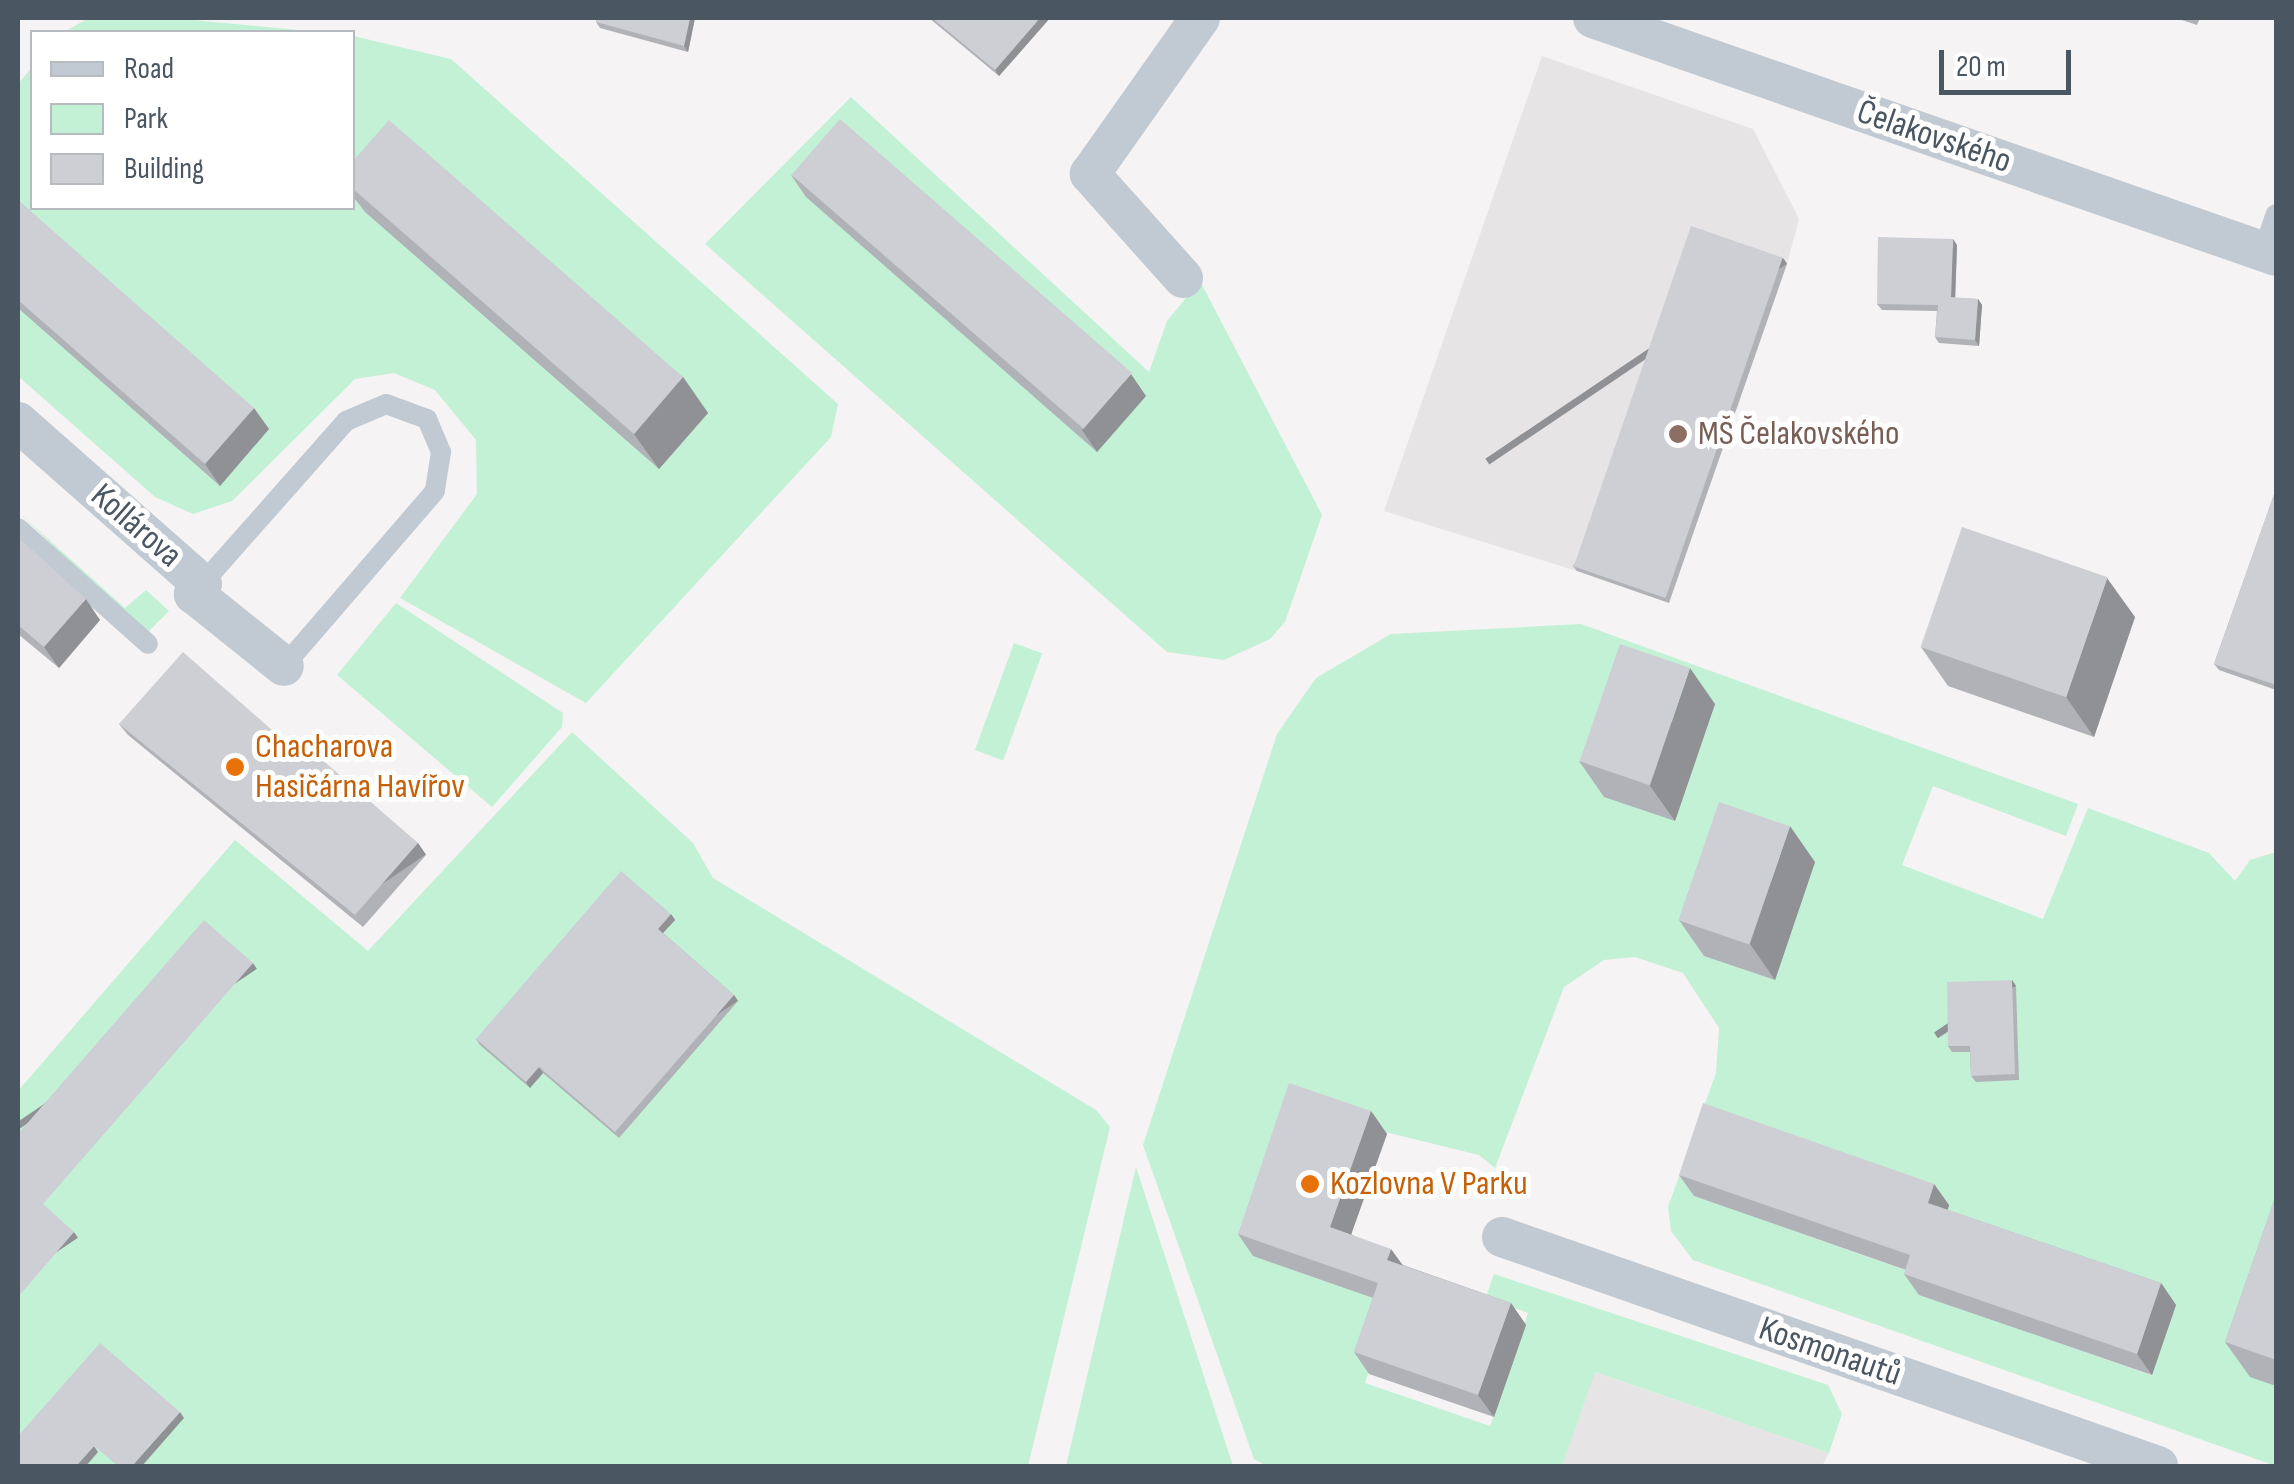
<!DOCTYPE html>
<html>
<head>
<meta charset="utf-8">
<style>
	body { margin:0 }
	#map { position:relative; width:2294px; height:1484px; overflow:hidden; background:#f5f3f3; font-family:"Sofia Sans Condensed",sans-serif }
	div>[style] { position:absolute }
	.education>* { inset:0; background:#e6e4e5 }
	.green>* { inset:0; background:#c3f1d5; transform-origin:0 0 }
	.lane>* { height:20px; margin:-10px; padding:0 10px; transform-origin:10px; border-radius:10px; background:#c1cad2 }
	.street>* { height:40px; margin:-20px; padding:0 20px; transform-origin:20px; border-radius:20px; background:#c1cad2 }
	.wall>* { inset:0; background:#b0b2b7 }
	.shaded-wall>* { inset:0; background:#909195; transform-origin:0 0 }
	.building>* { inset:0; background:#cdcfd5; transform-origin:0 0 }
	.dots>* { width:28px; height:28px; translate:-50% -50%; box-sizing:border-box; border:5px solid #fff; border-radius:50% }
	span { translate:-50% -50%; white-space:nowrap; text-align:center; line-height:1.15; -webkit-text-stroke:10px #fff; paint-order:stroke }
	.street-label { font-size:35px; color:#4a5661 }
	.education-label { font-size:35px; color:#785e54 }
	.left { translate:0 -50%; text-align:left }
	.food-label { font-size:35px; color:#c56008 }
	.frame { position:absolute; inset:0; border:20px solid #4a5661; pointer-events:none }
	.legend { position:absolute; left:30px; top:30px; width:325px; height:180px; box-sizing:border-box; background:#fff; border:2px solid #b7bbc0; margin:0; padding:12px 18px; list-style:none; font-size:30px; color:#4a5661 }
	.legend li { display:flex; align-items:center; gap:20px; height:50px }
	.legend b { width:50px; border:2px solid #b7bbc0 }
	.scale { position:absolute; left:1939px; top:50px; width:132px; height:45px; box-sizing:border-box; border:5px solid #4a5661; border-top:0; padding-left:12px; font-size:30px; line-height:35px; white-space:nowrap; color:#4a5661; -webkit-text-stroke:8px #fff; paint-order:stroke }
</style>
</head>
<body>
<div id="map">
	<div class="education">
		<i style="clip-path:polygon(1542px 56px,1753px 129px,1799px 219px,1787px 264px,1695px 233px,1577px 571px,1384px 511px)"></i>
		<i style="clip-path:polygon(1594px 1372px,1829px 1453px,1822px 1466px,1562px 1466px)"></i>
	</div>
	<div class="green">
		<i style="clip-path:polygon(89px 18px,171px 18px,319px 32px,64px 32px)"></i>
		<i style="clip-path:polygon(353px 36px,451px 59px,838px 404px,831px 437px,586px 703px,400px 598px,477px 494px,476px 440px,435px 390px,394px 373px,355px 379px,232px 501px,193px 514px,155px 497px,18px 376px,18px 84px,32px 67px,32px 208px,352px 208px)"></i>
		<i style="clip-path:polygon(851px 97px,1149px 372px,1167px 321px,1200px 281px,1322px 515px,1285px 622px,1270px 639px,1224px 660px,1167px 652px,705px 244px)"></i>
		<i style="clip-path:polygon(18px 512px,125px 608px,146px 590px,169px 611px,146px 634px)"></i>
		<i style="clip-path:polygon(396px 603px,563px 713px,562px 727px,492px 807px,337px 675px)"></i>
		<i style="clip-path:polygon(evenodd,1581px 624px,2078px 804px,2066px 836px,1933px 786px,1902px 865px,2043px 919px,2088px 808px,2209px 853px,2235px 881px,2250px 860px,2276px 852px,2276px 1466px,1693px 1260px,1671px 1231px,1668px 1207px,1716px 1073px,1719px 1028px,1683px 973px,1635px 957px,1604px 960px,1564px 987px,1495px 1168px,1479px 1155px,1385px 1132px,1333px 1283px,1391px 1305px,1365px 1383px,1490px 1426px,1528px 1313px,1486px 1297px,1494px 1274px,1828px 1385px,1842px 1414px,1829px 1453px,1595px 1372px,1562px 1466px,1267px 1466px,1254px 1459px,1143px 1145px,1277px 734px,1316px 678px,1391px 634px,1581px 624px,2015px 986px,1974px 1052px,1952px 1052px,2015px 986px,1581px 624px,1695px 1196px,2176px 1305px,2151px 1375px,1920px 1295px,1925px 1277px,1695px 1196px)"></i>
		<i style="left:1014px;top:643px;width:30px;height:114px;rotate:20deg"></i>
		<i style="clip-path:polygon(572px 732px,693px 843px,713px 878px,1096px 1110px,1110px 1127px,1028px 1466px,18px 1466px,18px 1091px,235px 840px,368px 951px)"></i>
		<i style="clip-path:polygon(1136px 1167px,1233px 1466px,1066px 1466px)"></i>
	</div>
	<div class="lane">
		<i style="left:2263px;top:251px;width:39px;rotate:-71deg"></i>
		<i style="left:18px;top:528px;width:174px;rotate:41.7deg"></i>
		<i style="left:202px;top:584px;width:217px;rotate:-48.5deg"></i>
		<i style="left:346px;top:421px;width:43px;rotate:-23deg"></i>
		<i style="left:386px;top:404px;width:44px;rotate:20.1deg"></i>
		<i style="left:427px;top:419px;width:36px;rotate:67deg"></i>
		<i style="left:441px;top:452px;width:39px;rotate:99deg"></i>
		<i style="left:435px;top:491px;width:231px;rotate:130.8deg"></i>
	</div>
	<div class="street">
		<i style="left:1593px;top:18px;width:723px;rotate:19.21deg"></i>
		<i style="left:1183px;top:278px;width:140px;rotate:-131.8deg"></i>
		<i style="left:1090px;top:174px;width:191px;rotate:-54.8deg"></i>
		<i style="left:18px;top:422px;width:245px;rotate:41.4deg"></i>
		<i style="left:202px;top:584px;width:13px;rotate:129deg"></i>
		<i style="left:194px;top:594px;width:115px;rotate:38.7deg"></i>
		<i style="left:1502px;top:1237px;width:695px;rotate:19.24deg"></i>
	</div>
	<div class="wall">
		<i style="clip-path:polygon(597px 18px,695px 18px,688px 52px,600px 28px,596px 22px)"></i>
		<i style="clip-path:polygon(929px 18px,1050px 18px,999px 76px)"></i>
		<i style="clip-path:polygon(2176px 18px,2200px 18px,2197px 25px)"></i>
		<i style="clip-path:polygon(352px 162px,683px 377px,708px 413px,659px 469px,365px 212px,352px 195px)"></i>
		<i style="clip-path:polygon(791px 175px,1146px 396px,1097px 452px,806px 197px)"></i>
		<i style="clip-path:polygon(18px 200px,269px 429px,220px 486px,18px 308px)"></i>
		<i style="clip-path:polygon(1957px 245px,1955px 298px,1978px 299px,1982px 305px,1979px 346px,1939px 343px,1935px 337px,1937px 311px,1882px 310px,1877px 304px)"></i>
		<i style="clip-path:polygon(1783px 258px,1787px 264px,1669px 603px,1577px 571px,1573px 566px)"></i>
		<i style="clip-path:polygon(2276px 489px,2276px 690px,2219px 670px,2214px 664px)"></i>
		<i style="clip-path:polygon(18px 537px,100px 620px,59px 668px,18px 634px)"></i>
		<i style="clip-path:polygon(2135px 617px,2094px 737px,1948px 686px,1921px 647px)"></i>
		<i style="clip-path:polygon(1715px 704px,1675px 821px,1604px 797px,1579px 761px)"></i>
		<i style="clip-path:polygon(119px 724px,304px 758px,418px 843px,426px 855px,363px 927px,128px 735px)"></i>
		<i style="clip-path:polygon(1815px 862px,1775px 980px,1704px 956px,1679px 920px)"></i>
		<i style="clip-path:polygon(671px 914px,675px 920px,663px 933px,734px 995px,738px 1001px,619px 1138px,543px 1073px,530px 1088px,480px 1045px,476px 1039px)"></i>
		<i style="clip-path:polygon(2012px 980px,2016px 986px,2019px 1080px,1976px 1082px,1971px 1076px,1970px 1052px,1952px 1052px,1948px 1046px)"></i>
		<i style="clip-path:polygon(1371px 1111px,1387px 1134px,1351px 1234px,1403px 1265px,1511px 1303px,1526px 1325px,1494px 1417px,1369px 1374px,1354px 1352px,1373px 1298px,1253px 1256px,1238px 1234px)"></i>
		<i style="clip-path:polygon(1679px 1175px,1934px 1184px,1949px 1205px,1948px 1210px,2161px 1283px,2176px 1305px,2152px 1375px,1919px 1295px,1904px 1274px,1906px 1270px,1694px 1196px)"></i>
		<i style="clip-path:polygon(2276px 1195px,2276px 1386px,2250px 1377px,2225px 1342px)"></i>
	</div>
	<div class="shaded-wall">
		<i style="clip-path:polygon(690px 18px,695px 18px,688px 52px,684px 46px)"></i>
		<i style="clip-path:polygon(1040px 18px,1050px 18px,999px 76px,995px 70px)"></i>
		<i style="clip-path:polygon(1953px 239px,1957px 245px,1955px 303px,1951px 297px)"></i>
		<i style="left:1783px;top:258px;width:7px;height:359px;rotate:56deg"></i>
		<i style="clip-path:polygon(1978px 299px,1982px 305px,1979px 346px,1975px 340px)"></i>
		<i style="clip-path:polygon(1131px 374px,1146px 396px,1097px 452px,1082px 430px)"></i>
		<i style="clip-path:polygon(683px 377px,708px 413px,659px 469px,634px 434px)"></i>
		<i style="clip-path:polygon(254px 408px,269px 429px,220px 486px,205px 464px)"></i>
		<i style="clip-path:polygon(2107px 578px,2135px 617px,2094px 737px,2066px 697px)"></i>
		<i style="clip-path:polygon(86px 599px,100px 620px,59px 668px,44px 647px)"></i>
		<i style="clip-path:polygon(1690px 668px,1715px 704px,1675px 821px,1650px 786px)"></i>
		<i style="clip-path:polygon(1790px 826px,1815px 862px,1775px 980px,1750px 944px)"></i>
		<i style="left:418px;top:843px;width:14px;height:96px;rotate:56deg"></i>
		<i style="clip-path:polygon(671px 914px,675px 920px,662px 934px,658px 929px)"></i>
		<i style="left:253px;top:963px;width:7px;height:320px;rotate:56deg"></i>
		<i style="left:2012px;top:980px;width:7px;height:94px;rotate:56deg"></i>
		<i style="left:734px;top:995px;width:7px;height:181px;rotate:56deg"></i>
		<i style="clip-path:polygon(539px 1067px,543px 1073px,530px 1088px,526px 1082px)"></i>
		<i style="clip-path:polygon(1371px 1111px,1387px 1134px,1346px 1249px,1330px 1227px)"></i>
		<i style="clip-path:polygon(1934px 1184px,1949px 1205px,1943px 1224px,1928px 1203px)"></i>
		<i style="left:74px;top:1232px;width:7px;height:86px;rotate:56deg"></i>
		<i style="clip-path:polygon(1391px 1249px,1407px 1271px,1387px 1260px)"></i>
		<i style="clip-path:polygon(2161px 1283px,2176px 1305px,2152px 1375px,2137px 1354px)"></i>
		<i style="clip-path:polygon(1511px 1303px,1526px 1325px,1494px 1417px,1478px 1395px)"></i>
		<i style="clip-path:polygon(180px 1412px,184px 1418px,142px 1466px,132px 1466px)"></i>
		<i style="clip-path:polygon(94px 1446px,98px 1452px,86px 1466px,76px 1466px)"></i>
	</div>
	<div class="building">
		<i style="clip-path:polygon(597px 18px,690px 18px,684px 46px,596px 22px)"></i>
		<i style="clip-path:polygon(932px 18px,1040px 18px,995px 70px)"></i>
		<i style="left:840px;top:119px;width:387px;height:74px;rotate:41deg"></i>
		<i style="clip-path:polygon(389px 120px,683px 377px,634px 434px,352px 188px,352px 162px)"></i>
		<i style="clip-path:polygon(18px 200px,254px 408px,205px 464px,18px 300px)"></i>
		<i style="left:1691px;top:226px;width:97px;height:360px;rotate:19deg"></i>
		<i style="clip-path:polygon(1878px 237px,1953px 239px,1951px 297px,1978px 299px,1975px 340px,1935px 337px,1938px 305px,1877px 304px)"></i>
		<i style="clip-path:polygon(2276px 489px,2276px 685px,2214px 664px)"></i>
		<i style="left:1962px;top:527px;width:154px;height:127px;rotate:19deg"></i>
		<i style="clip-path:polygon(18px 537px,86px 599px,44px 647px,18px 625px)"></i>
		<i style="left:1620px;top:644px;width:74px;height:124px;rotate:19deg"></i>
		<i style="clip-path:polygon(183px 652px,304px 758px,311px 750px,418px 843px,355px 915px,119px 724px)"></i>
		<i style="left:1719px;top:802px;width:75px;height:125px;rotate:19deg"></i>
		<i style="clip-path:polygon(621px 871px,671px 914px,658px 929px,734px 995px,615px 1132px,539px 1067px,526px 1082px,476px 1039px)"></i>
		<i style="clip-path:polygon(204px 920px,253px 963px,43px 1204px,74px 1232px,18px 1297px,18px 1134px)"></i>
		<i style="clip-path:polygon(2012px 980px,2015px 1074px,1971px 1076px,1970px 1046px,1948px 1046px,1947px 982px)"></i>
		<i style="clip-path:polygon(1289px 1083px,1371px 1111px,1330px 1227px,1391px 1249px,1387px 1260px,1511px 1303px,1478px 1395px,1354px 1352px,1378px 1283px,1238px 1234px)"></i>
		<i style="clip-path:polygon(1703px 1103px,1934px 1184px,1928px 1203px,2161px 1283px,2137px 1354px,1904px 1274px,1910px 1255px,1679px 1175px)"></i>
		<i style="clip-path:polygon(2276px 1195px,2276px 1360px,2225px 1342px)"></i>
		<i style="clip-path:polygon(100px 1343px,180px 1412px,132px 1466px,118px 1466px,94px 1446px,76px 1466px,18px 1466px,18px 1436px)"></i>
	</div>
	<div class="dots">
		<i style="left:1678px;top:434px;background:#8d6e63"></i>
		<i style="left:235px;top:767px;background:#e8710a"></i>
		<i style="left:1310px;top:1184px;background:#e8710a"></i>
	</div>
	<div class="street-label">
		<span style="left:1934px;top:137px;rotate:19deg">Čelakovského</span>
		<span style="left:136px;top:526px;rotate:41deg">Kollárova</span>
		<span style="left:1830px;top:1352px;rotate:19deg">Kosmonautů</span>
	</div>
	<div class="education-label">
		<span class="left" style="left:1698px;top:434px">MŠ Čelakovského</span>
	</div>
	<div class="food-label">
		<span class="left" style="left:255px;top:767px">Chacharova<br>Hasičárna Havířov</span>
		<span class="left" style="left:1330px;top:1184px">Kozlovna V Parku</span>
	</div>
	<div class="frame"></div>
	<ul class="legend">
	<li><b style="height:12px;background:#c1cad2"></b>Road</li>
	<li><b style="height:28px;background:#c3f1d5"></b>Park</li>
	<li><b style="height:28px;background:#cdcfd5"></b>Building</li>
	</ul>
	<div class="scale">20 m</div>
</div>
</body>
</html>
